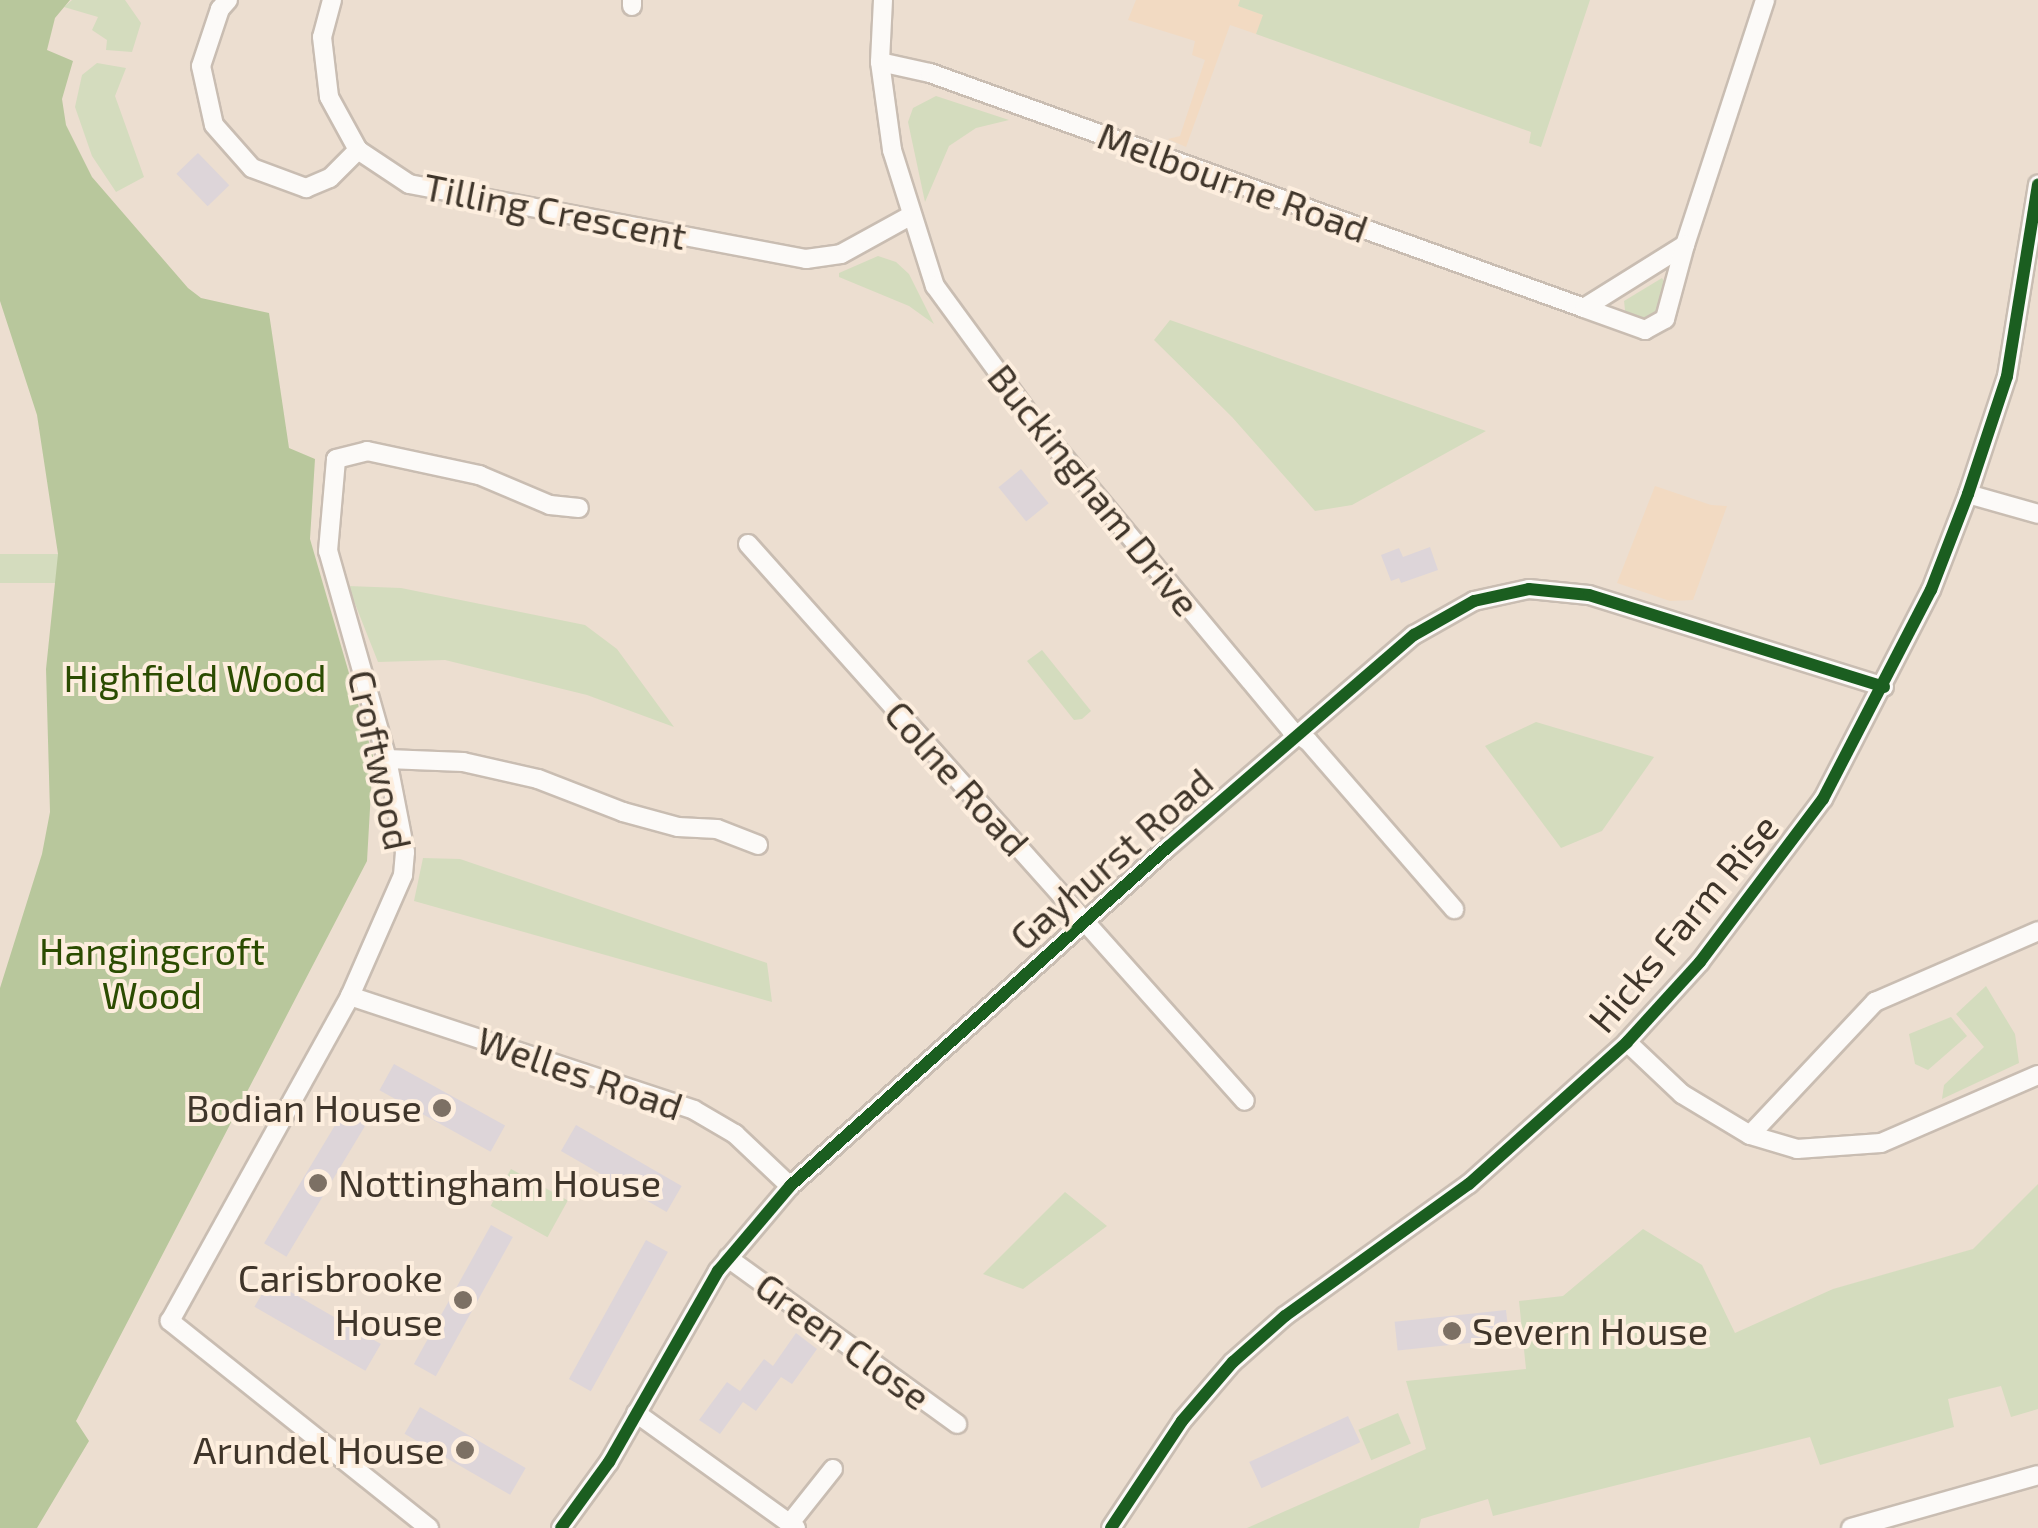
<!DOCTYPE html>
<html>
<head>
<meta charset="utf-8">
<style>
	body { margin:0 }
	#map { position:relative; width:2038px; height:1528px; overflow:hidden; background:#ecded0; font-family:"Exo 2",sans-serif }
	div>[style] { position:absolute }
	.built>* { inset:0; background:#f2dac2 }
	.green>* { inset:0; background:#d4dcbe; transform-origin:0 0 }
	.forest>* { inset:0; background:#b8c79c }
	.building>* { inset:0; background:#ddd5d9; transform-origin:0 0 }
	.roads { filter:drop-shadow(2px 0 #c9bdb2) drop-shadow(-2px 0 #c9bdb2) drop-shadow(0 2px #c9bdb2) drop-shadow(0 -2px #c9bdb2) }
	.street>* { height:18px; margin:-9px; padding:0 9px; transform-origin:9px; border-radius:9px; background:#fcfaf8 }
	.cycleway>* { height:12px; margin:-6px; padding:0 6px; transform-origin:6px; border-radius:6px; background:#1b5e20 }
	.dots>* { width:28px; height:28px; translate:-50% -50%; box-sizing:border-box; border:5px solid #fdeede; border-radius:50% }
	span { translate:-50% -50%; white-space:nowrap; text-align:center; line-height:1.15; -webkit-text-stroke:8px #fdeede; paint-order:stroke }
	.street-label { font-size:38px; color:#3f352a }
	.park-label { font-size:38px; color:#2b4c01 }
	.poi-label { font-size:38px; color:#3f352a }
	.right { translate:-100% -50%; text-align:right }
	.left { translate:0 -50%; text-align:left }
</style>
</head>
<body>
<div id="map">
	<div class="built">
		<i style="clip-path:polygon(1136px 0,1240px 0,1238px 6px,1264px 15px,1256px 34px,1230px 25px,1186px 147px,1168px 139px,1180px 136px,1205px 60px,1192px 55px,1195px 41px,1128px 20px)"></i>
		<i style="clip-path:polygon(1655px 486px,1711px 505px,1727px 506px,1693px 600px,1670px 601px,1617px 583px)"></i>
	</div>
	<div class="green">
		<i style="clip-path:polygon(72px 0,125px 0,141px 23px,132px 52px,106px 50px,107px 40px,92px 30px,98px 17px,64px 7px)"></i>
		<i style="clip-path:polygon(1240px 0,1590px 0,1541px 147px,1529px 143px,1531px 132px,1256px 34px,1263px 15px,1238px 6px)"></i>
		<i style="clip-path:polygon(97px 63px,126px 68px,115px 96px,144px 177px,116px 192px,92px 156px,75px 107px,82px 75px)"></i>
		<i style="clip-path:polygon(936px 96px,1009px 120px,976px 128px,949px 146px,925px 202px,908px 122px,913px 108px)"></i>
		<i style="clip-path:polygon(878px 256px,896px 262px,909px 274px,934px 324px,909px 306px,839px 277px,839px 273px)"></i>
		<i style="clip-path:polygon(1662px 278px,1667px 286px,1655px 320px,1650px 325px,1626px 319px,1624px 301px)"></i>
		<i style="clip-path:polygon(1170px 320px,1486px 431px,1352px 505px,1315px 511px,1232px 417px,1154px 340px)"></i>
		<i style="left:58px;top:554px;width:29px;height:58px;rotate:90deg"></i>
		<i style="clip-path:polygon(348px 586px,401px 588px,585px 625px,617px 649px,674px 727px,587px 695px,445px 660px,378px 662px)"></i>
		<i style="clip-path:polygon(1042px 650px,1091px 711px,1082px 719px,1074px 720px,1027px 661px)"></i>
		<i style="clip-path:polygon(1536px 722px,1654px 757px,1602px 831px,1561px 848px,1485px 746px)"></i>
		<i style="clip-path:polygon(423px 858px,460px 859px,767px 963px,772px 1002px,414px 901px)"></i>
		<i style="clip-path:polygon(1986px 986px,2015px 1034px,2019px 1063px,1942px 1099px,1944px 1085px,1984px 1047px,1956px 1014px)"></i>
		<i style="clip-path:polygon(1951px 1017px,1967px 1036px,1928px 1070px,1915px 1064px,1909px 1034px)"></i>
		<i style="left:511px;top:1169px;width:65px;height:42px;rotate:29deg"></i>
		<i style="clip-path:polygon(2038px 1184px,2038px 1409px,2011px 1417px,2001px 1386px,1948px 1399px,1954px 1427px,1820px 1465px,1810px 1437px,1493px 1516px,1488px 1499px,1421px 1519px,1419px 1528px,1247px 1528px,1426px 1449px,1406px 1381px,1526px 1369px,1519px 1301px,1563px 1296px,1643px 1229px,1702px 1265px,1735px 1333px,1833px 1289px,1973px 1249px)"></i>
		<i style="clip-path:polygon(1065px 1192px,1107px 1226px,1023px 1289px,983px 1274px)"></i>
		<i style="left:1398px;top:1413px;width:33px;height:43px;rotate:67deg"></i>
	</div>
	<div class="forest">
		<i style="clip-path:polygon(0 0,70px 0,55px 18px,47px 50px,73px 61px,62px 99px,66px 125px,92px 177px,188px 288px,201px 298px,269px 313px,289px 448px,315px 459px,310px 539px,373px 756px,367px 861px,76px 1421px,89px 1441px,37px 1528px,0 1528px,0 988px,42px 854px,50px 812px,46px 669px,58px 554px,37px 415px,0 301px)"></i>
	</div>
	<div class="building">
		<i style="left:198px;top:153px;width:45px;height:30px;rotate:46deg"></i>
		<i style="left:1021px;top:469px;width:44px;height:29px;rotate:51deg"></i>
		<i style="clip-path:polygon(1430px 547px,1438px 570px,1401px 583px,1399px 578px,1391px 581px,1381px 555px,1399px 548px,1403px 557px)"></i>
		<i style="left:394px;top:1064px;width:127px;height:30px;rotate:29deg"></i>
		<i style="left:346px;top:1107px;width:26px;height:159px;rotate:31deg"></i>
		<i style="left:576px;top:1125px;width:122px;height:30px;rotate:30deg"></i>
		<i style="left:491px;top:1225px;width:25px;height:159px;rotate:29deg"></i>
		<i style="left:646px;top:1240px;width:25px;height:159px;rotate:29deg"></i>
		<i style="left:270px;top:1280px;width:128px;height:31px;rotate:30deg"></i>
		<i style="left:1506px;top:1310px;width:29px;height:112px;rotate:84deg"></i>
		<i style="clip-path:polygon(796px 1333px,817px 1349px,792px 1384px,781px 1377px,756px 1411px,743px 1402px,720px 1434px,699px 1420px,727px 1382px,740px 1391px,764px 1359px,773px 1366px)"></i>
		<i style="left:420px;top:1407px;width:122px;height:31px;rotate:30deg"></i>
		<i style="left:1348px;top:1416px;width:29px;height:109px;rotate:65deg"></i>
	</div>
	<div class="roads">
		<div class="street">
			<i style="left:228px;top:0;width:12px;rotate:132deg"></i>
			<i style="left:220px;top:9px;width:60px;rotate:108.4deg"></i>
			<i style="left:201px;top:66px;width:60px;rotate:77.6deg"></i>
			<i style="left:214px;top:125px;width:57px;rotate:48.5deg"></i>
			<i style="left:252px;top:168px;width:58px;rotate:20.3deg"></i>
			<i style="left:306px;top:188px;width:26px;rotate:-23deg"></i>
			<i style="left:330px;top:178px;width:40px;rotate:-45deg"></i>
			<i style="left:332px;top:0;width:38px;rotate:105deg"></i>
			<i style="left:322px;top:37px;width:60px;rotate:83.3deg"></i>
			<i style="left:329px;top:97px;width:60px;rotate:61.3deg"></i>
			<i style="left:358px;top:150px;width:61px;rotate:33.7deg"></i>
			<i style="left:409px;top:184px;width:404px;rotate:10.7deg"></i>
			<i style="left:806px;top:259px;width:35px;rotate:-8deg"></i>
			<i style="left:841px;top:254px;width:79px;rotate:-28.8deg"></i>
			<i style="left:883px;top:0;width:62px;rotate:92.8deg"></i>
			<i style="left:880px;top:62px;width:89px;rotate:82.2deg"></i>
			<i style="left:892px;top:150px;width:143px;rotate:72.5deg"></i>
			<i style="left:935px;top:286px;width:166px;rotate:53.8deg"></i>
			<i style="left:1033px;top:420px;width:403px;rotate:50.2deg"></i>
			<i style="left:1291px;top:730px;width:20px;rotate:33deg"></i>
			<i style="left:1308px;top:741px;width:223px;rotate:49deg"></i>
			<i style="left:632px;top:6px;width:6px;rotate:-90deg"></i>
			<i style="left:880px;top:62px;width:51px;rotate:12.4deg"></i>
			<i style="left:930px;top:73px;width:695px;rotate:19.76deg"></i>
			<i style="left:1584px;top:308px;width:119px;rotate:-32deg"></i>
			<i style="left:1685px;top:245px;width:258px;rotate:-71.9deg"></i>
			<i style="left:1584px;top:308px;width:65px;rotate:19.8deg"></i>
			<i style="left:1645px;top:330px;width:23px;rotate:-29deg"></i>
			<i style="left:1665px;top:319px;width:77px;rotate:-74.9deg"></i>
			<i style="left:1968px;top:494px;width:73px;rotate:15.9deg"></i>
			<i style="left:748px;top:544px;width:746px;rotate:48.26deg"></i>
			<i style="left:387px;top:759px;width:76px;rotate:2.3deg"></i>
			<i style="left:463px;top:762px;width:77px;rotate:12.8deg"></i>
			<i style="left:538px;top:779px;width:91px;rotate:21.2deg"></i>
			<i style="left:623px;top:812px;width:57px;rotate:15.3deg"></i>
			<i style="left:678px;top:827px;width:39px;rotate:3deg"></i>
			<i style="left:717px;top:829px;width:44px;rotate:21.3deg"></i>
			<i style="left:350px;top:996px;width:362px;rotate:18.3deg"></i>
			<i style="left:694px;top:1110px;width:48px;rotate:30.3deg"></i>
			<i style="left:735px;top:1134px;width:76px;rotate:43.4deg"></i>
			<i style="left:1627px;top:1042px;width:76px;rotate:43.4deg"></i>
			<i style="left:1682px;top:1094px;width:79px;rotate:31.1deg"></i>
			<i style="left:1750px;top:1135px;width:49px;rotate:16.6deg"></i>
			<i style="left:1797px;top:1149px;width:84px;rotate:-4.1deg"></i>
			<i style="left:1881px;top:1143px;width:171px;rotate:-23.4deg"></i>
			<i style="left:1750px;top:1135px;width:183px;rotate:-46.8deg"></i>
			<i style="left:1875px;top:1002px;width:178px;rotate:-23.5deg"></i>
			<i style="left:728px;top:1258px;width:283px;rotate:35.9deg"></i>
			<i style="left:636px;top:1413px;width:197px;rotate:35.7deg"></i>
			<i style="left:790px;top:1523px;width:69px;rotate:-51.5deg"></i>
			<i style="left:429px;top:1528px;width:332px;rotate:-141.4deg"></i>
			<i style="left:170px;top:1321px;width:372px;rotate:-61deg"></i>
			<i style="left:350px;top:996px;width:132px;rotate:-66.3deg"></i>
			<i style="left:403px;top:875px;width:23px;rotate:-85deg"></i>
			<i style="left:405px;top:852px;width:95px;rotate:-101deg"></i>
			<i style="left:387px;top:759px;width:216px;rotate:-105.8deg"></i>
			<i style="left:328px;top:551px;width:92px;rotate:-85deg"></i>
			<i style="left:336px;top:459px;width:32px;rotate:-14deg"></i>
			<i style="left:367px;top:451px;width:115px;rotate:12.1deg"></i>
			<i style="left:479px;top:475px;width:77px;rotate:22.9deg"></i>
			<i style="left:550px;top:505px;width:29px;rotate:6deg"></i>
			<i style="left:561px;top:1528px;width:82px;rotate:-54deg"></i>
			<i style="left:609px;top:1462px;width:220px;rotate:-60.3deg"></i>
			<i style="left:718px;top:1271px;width:111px;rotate:-49.7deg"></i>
			<i style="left:790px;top:1186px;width:508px;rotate:-41.89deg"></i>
			<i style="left:1168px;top:847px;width:325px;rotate:-40.8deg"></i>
			<i style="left:1414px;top:635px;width:69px;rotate:-29.5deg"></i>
			<i style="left:1474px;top:601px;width:56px;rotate:-12.3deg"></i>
			<i style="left:1529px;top:589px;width:60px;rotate:5.7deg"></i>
			<i style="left:1589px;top:595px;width:309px;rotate:17.3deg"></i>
			<i style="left:1111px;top:1528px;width:128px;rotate:-56.4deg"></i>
			<i style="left:1182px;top:1421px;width:78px;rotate:-49.2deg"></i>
			<i style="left:1233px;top:1362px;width:69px;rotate:-41.5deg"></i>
			<i style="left:1285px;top:1316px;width:226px;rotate:-35.7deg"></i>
			<i style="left:1469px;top:1184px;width:212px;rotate:-41.9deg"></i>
			<i style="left:1627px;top:1042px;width:108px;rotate:-47.6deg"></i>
			<i style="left:1700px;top:962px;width:204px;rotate:-53deg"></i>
			<i style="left:1823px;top:799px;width:235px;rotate:-62.7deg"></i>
			<i style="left:1931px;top:590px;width:103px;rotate:-68.9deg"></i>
			<i style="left:1968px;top:494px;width:124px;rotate:-71.7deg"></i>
			<i style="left:2007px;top:376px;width:194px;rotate:-80.8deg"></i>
			<i style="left:1851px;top:1528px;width:194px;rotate:-15.8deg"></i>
		</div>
	</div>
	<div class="cycleway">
		<i style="left:561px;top:1528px;width:82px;rotate:-54deg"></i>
		<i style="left:609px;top:1462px;width:220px;rotate:-60.3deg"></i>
		<i style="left:718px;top:1271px;width:111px;rotate:-49.7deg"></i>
		<i style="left:790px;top:1186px;width:508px;rotate:-41.89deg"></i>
		<i style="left:1168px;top:847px;width:325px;rotate:-40.8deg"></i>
		<i style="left:1414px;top:635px;width:69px;rotate:-29.5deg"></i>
		<i style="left:1474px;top:601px;width:56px;rotate:-12.3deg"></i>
		<i style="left:1529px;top:589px;width:60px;rotate:5.7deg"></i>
		<i style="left:1589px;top:595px;width:309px;rotate:17.3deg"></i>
		<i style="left:1111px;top:1528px;width:128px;rotate:-56.4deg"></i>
		<i style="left:1182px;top:1421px;width:78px;rotate:-49.2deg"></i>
		<i style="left:1233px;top:1362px;width:69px;rotate:-41.5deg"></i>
		<i style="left:1285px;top:1316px;width:226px;rotate:-35.7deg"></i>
		<i style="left:1469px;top:1184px;width:212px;rotate:-41.9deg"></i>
		<i style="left:1627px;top:1042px;width:108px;rotate:-47.6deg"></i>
		<i style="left:1700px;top:962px;width:204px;rotate:-53deg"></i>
		<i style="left:1823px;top:799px;width:235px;rotate:-62.7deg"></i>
		<i style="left:1931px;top:590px;width:103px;rotate:-68.9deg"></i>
		<i style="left:1968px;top:494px;width:124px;rotate:-71.7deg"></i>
		<i style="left:2007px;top:376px;width:194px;rotate:-80.8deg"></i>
	</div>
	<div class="dots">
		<i style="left:442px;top:1108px;background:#7c7064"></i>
		<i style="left:318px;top:1183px;background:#7c7064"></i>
		<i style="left:463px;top:1300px;background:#7c7064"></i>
		<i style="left:1452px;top:1331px;background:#7c7064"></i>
		<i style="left:465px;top:1450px;background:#7c7064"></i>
	</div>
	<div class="street-label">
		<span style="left:1233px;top:182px;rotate:20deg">Melbourne Road</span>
		<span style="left:555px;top:211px;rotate:11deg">Tilling Crescent</span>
		<span style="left:1094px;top:490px;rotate:51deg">Buckingham Drive</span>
		<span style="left:380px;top:760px;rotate:78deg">Croftwood</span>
		<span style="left:957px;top:778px;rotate:48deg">Colne Road</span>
		<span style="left:1111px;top:859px;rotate:-41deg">Gayhurst Road</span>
		<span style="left:1683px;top:923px;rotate:-50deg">Hicks Farm Rise</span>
		<span style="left:580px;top:1073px;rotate:19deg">Welles Road</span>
		<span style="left:843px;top:1341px;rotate:36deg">Green Close</span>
	</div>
	<div class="park-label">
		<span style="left:195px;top:678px">Highfield Wood</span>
		<span style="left:152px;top:973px">Hangingcroft<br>Wood</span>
	</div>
	<div class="poi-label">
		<span class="right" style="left:422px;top:1108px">Bodian House</span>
		<span class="left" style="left:338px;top:1183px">Nottingham House</span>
		<span class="right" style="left:443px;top:1300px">Carisbrooke<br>House</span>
		<span class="left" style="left:1472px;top:1331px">Severn House</span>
		<span class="right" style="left:445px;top:1450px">Arundel House</span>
	</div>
</div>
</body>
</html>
